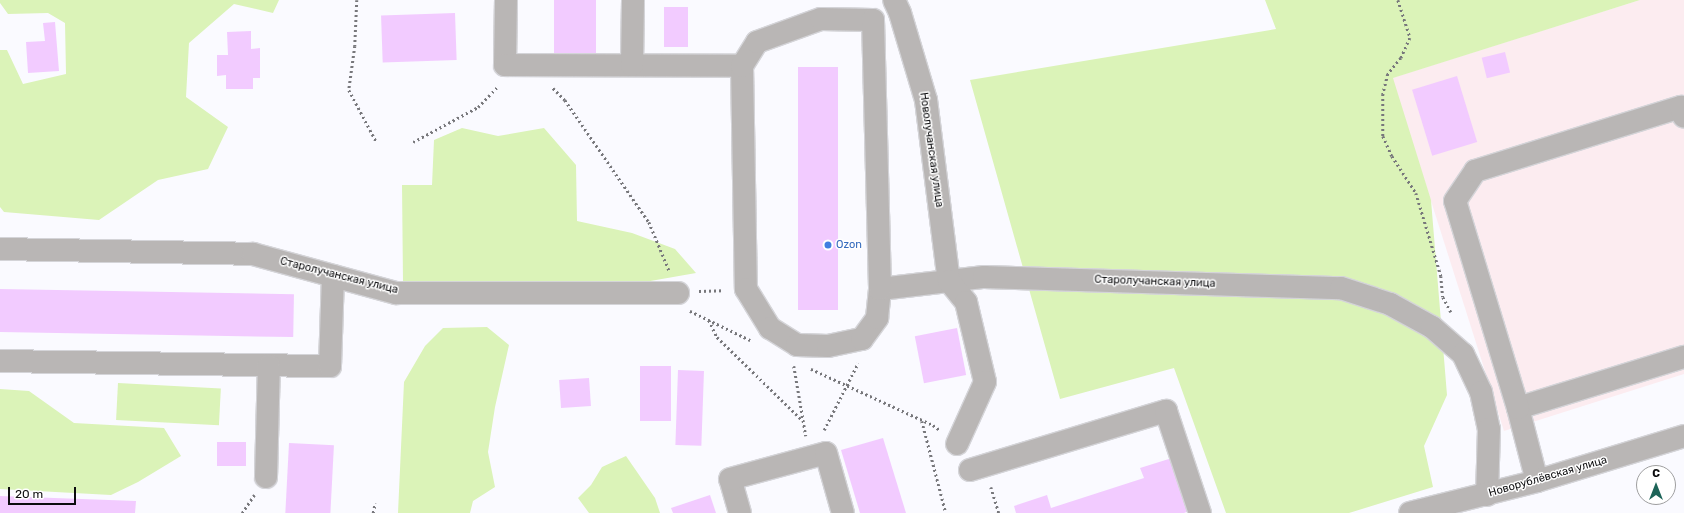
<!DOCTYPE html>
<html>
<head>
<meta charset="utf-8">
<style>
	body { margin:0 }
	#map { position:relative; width:1684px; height:513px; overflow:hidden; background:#fafaff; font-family:Rubik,sans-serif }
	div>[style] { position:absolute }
	.medical>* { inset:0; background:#fcecf0 }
	.green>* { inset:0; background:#dbf3b8; transform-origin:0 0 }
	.building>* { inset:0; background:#f2cbff; transform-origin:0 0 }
	.path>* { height:2.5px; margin-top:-1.25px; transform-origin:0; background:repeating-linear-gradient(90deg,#77777b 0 2px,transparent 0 5px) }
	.roads { filter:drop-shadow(1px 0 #d4d4d8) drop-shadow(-1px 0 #d4d4d8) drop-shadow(0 1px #d4d4d8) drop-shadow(0 -1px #d4d4d8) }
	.minor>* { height:22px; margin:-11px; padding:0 11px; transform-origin:11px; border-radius:11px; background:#b9b6b5 }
	.dots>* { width:11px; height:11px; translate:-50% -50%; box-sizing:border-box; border:2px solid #fff; border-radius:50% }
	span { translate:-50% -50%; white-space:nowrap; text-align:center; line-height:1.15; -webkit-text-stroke:3px #fff; paint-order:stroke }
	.street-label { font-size:11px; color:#0c0c0e }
	.shop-label { font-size:11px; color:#366cbe }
	.left { translate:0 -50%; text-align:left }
	.north { position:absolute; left:1636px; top:465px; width:40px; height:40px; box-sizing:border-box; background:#fff; border:1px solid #9e9e9f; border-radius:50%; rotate:0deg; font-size:11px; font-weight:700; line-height:16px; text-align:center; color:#0c0c0e }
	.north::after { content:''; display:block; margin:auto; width:14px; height:18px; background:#1d6458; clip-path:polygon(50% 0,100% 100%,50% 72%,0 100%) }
	.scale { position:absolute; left:8px; top:487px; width:68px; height:18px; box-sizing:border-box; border:2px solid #0c0c0e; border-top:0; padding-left:5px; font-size:12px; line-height:14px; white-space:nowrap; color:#0c0c0e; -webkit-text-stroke:3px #fff; paint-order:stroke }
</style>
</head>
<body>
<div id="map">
	<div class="medical">
		<i style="clip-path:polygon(1640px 0,1684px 0,1684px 374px,1504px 431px,1392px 78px)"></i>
	</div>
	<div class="green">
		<i style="clip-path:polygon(0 0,279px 0,273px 13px,234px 4px,189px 43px,186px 97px,228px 127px,208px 169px,158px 180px,99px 220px,4px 212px,0 207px,0 50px,7px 50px,23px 84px,66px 74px,65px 23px,48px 13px,8px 14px,0 3px)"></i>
		<i style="clip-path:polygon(1265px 0,1640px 0,1393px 78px,1431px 200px,1447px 395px,1424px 446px,1433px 487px,1349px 513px,1226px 513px,1174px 368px,1060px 399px,970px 80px,1276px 29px)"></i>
		<i style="clip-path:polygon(462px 128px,498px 136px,544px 128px,576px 165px,577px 221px,632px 233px,675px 249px,696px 273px,639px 283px,403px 283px,402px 185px,432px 185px,434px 140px)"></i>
		<i style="clip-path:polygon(487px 327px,509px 345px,495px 407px,488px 452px,495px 487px,473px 501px,470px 513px,398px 513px,404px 382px,425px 346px,443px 328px)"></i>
		<i style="left:118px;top:383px;width:103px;height:37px;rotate:3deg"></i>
		<i style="clip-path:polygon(0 389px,29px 391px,74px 423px,164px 428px,181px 456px,138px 482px,111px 495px,0 489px)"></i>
		<i style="clip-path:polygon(626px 456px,655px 498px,660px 513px,589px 513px,578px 498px,591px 485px,602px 467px)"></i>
	</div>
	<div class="building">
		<i style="left:554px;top:0;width:42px;height:58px"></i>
		<i style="left:664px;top:7px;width:24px;height:40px"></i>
		<i style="left:455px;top:13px;width:47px;height:74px;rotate:88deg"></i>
		<i style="clip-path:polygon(55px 22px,59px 71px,28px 73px,26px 42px,45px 41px,43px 23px)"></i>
		<i style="clip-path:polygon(251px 31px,251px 49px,260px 48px,260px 78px,253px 78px,253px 89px,226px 89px,226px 75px,217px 76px,217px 55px,228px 55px,227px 32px)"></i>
		<i style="left:1505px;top:52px;width:21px;height:24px;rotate:76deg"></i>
		<i style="left:798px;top:67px;width:40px;height:243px"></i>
		<i style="left:1457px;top:76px;width:69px;height:47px;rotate:73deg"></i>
		<i style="left:0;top:289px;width:294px;height:43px;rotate:1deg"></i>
		<i style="left:957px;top:328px;width:48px;height:43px;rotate:79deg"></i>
		<i style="left:640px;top:366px;width:31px;height:55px"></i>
		<i style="left:678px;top:370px;width:26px;height:75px;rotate:2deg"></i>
		<i style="left:589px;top:378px;width:28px;height:30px;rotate:86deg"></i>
		<i style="clip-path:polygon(883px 438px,906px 513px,860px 513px,841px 450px)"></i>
		<i style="left:217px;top:442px;width:29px;height:24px"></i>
		<i style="left:289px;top:443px;width:45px;height:70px;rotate:3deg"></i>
		<i style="clip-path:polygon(1172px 458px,1189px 511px,1184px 513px,1016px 513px,1014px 506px,1047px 495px,1051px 508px,1144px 478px,1140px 468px)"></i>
		<i style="clip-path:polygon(710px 495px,716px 513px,673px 513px,671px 508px)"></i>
		<i style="clip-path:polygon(0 496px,136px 501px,135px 513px,0 513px)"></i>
	</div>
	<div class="path">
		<i style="left:357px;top:0;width:46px;rotate:92.5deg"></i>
		<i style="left:355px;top:46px;width:44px;rotate:97.8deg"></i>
		<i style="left:349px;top:90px;width:58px;rotate:62.1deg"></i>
		<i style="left:1398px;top:0;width:40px;rotate:72deg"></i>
		<i style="left:1410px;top:38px;width:22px;rotate:114deg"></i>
		<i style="left:1401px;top:58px;width:21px;rotate:129deg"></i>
		<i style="left:1388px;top:74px;width:21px;rotate:104deg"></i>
		<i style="left:1383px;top:94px;width:42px;rotate:90deg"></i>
		<i style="left:1383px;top:136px;width:22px;rotate:66deg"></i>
		<i style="left:1392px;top:156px;width:44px;rotate:57deg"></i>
		<i style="left:1416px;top:193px;width:87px;rotate:73.2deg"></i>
		<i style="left:1441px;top:276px;width:21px;rotate:85deg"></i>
		<i style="left:1443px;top:297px;width:17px;rotate:62deg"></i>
		<i style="left:553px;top:88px;width:17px;rotate:45deg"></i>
		<i style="left:565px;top:100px;width:148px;rotate:55.5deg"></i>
		<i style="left:649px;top:222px;width:52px;rotate:67.4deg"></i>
		<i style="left:413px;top:142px;width:74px;rotate:-28.3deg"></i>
		<i style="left:478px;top:107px;width:29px;rotate:-46deg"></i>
		<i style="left:699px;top:291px;width:25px;rotate:-2deg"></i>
		<i style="left:690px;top:311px;width:67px;rotate:25.8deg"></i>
		<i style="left:709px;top:320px;width:19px;rotate:65deg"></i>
		<i style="left:717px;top:337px;width:119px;rotate:44.3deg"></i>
		<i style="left:794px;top:366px;width:71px;rotate:80.3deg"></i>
		<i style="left:811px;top:369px;width:134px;rotate:24.7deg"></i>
		<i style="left:933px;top:425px;width:9px;rotate:36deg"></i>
		<i style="left:922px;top:421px;width:95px;rotate:75.4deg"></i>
		<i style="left:824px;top:430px;width:75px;rotate:-63.1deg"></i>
		<i style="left:991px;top:487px;width:27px;rotate:73deg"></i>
		<i style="left:242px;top:513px;width:22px;rotate:-56deg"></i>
		<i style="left:373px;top:513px;width:10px;rotate:-79deg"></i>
	</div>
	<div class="roads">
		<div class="minor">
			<i style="left:506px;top:0;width:65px;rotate:90.9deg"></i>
			<i style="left:505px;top:65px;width:237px;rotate:0.2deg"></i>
			<i style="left:742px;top:66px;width:223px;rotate:89deg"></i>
			<i style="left:746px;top:289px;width:46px;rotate:58.4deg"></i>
			<i style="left:770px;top:328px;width:32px;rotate:32deg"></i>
			<i style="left:797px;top:345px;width:31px;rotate:2deg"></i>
			<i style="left:828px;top:346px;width:35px;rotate:-12deg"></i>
			<i style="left:862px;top:339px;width:26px;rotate:-54deg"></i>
			<i style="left:877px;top:318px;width:29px;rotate:-84deg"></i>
			<i style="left:880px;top:289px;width:105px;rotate:-6.6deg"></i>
			<i style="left:984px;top:277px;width:357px;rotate:1.8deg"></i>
			<i style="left:1341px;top:288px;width:52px;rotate:18.1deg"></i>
			<i style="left:1390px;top:304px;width:48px;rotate:28.7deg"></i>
			<i style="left:1432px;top:327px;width:41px;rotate:41.1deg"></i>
			<i style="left:1463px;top:354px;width:42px;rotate:64.7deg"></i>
			<i style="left:1481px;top:392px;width:38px;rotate:78deg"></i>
			<i style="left:1489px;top:429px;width:66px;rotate:91.7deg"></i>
			<i style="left:894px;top:0;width:14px;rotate:65deg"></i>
			<i style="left:900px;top:13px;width:91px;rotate:73.4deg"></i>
			<i style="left:926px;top:100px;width:182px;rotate:82.8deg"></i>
			<i style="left:949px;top:281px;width:27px;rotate:51deg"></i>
			<i style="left:966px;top:302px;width:82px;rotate:76.6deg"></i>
			<i style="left:985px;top:382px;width:68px;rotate:114.3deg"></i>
			<i style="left:632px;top:65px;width:65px;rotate:-89.1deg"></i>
			<i style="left:742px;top:66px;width:28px;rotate:-58deg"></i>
			<i style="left:757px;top:42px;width:68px;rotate:-19.8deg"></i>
			<i style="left:821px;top:19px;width:52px;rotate:1.1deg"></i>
			<i style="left:873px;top:20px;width:269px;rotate:88.5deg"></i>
			<i style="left:0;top:249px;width:253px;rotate:1.1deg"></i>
			<i style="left:253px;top:254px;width:148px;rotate:15.3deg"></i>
			<i style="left:396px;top:293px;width:282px"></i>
			<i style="left:0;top:361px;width:330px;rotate:0.9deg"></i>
			<i style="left:330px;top:366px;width:90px;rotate:-88.1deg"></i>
			<i style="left:1518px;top:408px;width:174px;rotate:-17.1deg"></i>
			<i style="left:970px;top:470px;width:205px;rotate:-16.8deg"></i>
			<i style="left:1166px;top:411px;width:108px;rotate:71.6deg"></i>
			<i style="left:266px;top:477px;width:111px;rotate:-88.5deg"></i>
			<i style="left:1537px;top:481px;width:75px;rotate:-104.6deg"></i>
			<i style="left:1518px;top:408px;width:216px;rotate:-106.9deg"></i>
			<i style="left:1455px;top:201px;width:36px;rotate:-56deg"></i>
			<i style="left:1475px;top:171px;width:216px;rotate:-17.3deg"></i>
			<i style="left:1681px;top:107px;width:10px;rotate:73deg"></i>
			<i style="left:740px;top:513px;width:35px;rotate:-106deg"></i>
			<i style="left:730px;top:479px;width:99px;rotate:-15.2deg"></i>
			<i style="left:826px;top:453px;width:62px;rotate:74.2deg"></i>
			<i style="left:1410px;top:513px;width:131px;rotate:-14.1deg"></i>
			<i style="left:1537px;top:481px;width:154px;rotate:-17deg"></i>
		</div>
	</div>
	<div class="dots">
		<i style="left:828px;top:245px;background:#3f7fe0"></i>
	</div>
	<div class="street-label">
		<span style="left:931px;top:150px;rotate:82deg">Новолучанская улица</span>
		<span style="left:339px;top:276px;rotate:14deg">Старолучанская улица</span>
		<span style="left:1155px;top:282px;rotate:2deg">Старолучанская улица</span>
		<span style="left:1548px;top:477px;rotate:-16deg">Новорублёвская улица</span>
	</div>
	<div class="shop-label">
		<span class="left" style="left:836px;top:245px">Ozon</span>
	</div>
	<div class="north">С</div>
	<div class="scale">20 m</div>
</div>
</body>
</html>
